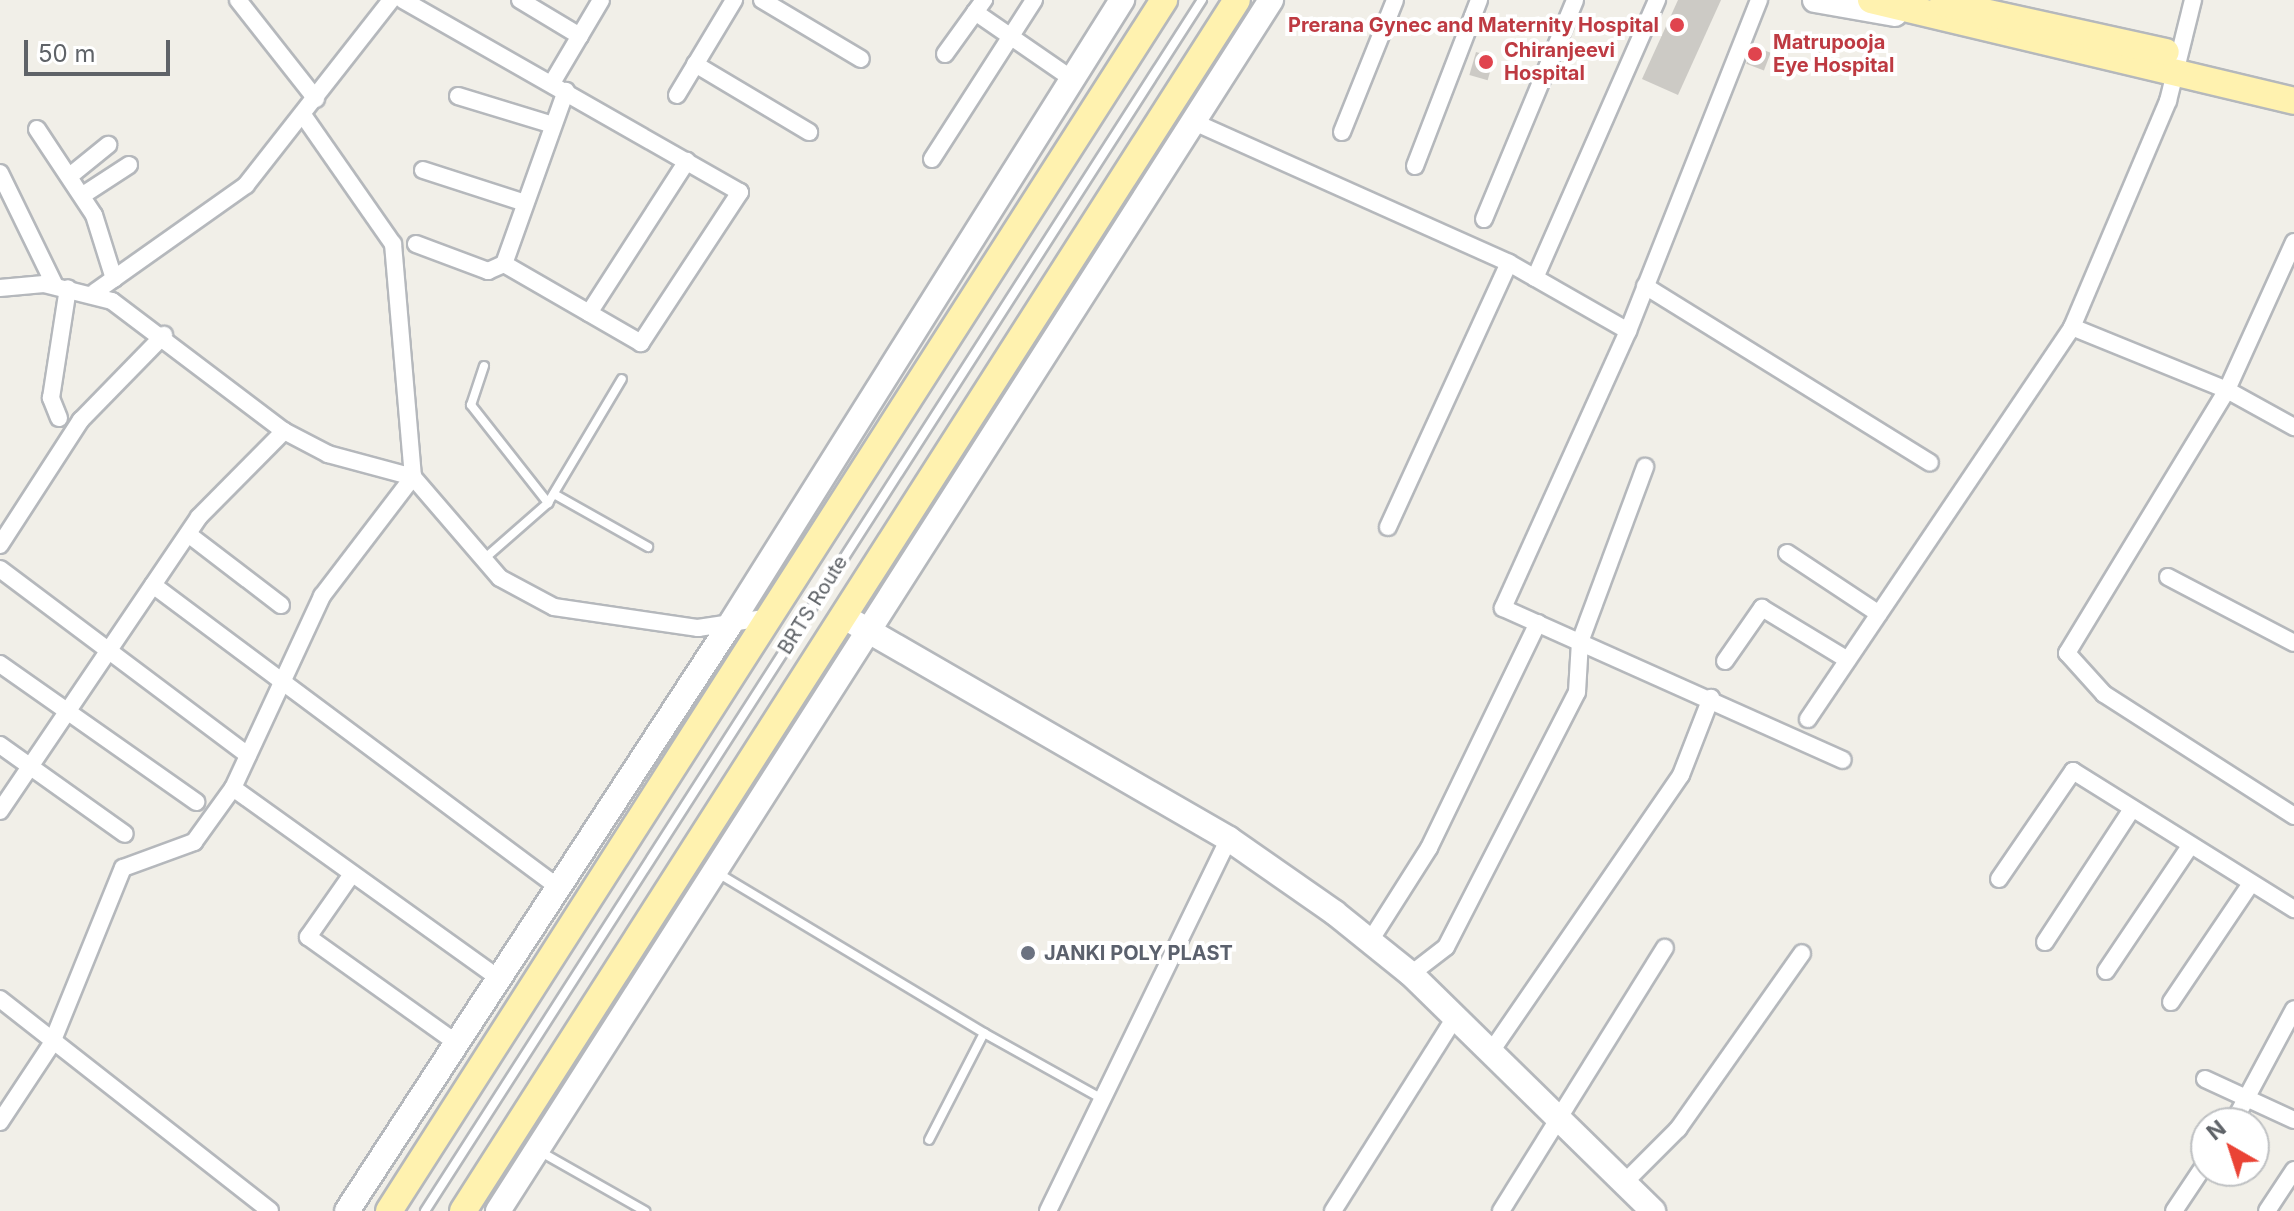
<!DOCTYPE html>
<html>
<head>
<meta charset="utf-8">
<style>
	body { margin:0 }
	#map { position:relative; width:2294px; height:1211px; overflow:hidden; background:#f1efe8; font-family:Inter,sans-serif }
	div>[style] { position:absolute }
	.building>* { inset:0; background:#cccac5; transform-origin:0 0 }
	.roads { filter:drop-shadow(2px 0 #b5b8bc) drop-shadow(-2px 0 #b5b8bc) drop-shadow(0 2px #b5b8bc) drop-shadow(0 -2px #b5b8bc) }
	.lane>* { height:8px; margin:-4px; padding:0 4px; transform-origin:4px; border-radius:4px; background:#fff }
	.street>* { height:16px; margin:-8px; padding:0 8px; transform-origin:8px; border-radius:8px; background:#fff }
	.secondary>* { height:24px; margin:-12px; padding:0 12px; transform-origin:12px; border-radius:12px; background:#fff }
	.primary>* { height:26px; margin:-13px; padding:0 13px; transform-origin:13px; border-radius:13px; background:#fff2af }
	.dots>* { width:22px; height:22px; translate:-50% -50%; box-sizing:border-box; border:4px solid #fff; border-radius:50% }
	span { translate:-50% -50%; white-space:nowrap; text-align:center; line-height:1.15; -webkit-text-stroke:8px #fff; paint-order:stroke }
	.health-label { font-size:20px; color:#be3a42; font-weight:700 }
	.right { translate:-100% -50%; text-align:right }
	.left { translate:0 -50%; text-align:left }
	.street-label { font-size:20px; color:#5f6368 }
	.worship-label { font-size:20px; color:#5b616d; font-weight:700 }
	.north { position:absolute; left:2190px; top:1107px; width:80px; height:80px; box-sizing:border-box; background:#fff; border:2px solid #bfc1c3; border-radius:50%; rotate:321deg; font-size:22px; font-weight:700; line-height:32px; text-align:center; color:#5f6368 }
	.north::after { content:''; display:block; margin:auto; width:28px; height:36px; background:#ea4335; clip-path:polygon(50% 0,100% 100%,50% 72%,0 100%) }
	.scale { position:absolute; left:24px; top:40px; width:146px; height:36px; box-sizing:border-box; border:4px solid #5f6368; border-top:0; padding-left:10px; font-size:24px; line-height:28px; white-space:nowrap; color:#5f6368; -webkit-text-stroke:6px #fff; paint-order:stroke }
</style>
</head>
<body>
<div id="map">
	<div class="building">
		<i style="clip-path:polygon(1678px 0,1721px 0,1678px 95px,1642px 79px)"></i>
		<i style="left:1753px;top:46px;width:19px;height:19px;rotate:21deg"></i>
		<i style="left:1476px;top:52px;width:19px;height:24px;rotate:16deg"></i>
	</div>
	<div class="roads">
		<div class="lane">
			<i style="left:484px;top:366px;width:41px;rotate:108.4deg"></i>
			<i style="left:471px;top:405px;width:125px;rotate:51.8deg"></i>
			<i style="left:554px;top:494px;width:108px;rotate:29.4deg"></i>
			<i style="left:484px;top:559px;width:85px;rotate:-41.2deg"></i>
			<i style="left:548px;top:503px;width:144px;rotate:-59.2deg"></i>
			<i style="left:716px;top:872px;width:313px;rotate:31deg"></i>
			<i style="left:984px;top:1033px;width:120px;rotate:117.2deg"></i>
			<i style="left:984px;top:1033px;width:135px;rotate:29.2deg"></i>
			<i style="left:541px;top:1152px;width:120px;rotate:29.6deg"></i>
			<i style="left:425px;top:1211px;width:1439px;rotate:-57.32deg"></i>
		</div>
		<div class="street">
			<i style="left:238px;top:0;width:126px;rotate:51.8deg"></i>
			<i style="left:403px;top:0;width:388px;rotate:29.7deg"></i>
			<i style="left:740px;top:192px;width:181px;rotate:123.3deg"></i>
			<i style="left:641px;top:343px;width:158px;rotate:-150deg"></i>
			<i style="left:520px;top:0;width:70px;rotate:31deg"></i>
			<i style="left:762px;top:0;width:115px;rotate:30.8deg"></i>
			<i style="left:2193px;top:0;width:104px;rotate:103.9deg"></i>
			<i style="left:2168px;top:101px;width:246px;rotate:113deg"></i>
			<i style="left:2072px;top:327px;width:167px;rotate:22.1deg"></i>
			<i style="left:2227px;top:390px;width:77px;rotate:28.9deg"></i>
			<i style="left:975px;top:12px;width:118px;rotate:34.6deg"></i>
			<i style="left:945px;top:54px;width:67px;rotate:-54.2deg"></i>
			<i style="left:695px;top:64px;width:133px;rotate:30.8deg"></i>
			<i style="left:552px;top:83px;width:96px;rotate:-59.4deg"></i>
			<i style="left:677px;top:95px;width:111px;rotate:-59deg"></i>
			<i style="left:458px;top:96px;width:99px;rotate:17deg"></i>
			<i style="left:1194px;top:122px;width:345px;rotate:24.1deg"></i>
			<i style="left:1509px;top:263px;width:137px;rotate:29.7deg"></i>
			<i style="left:1628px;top:331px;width:356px;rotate:-68.4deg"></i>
			<i style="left:37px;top:129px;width:103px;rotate:56.5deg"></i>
			<i style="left:94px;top:215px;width:67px;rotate:72.6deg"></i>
			<i style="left:1342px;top:132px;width:142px;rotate:-68.1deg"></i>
			<i style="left:932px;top:159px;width:189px;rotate:-57.3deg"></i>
			<i style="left:1415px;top:166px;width:178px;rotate:-68.9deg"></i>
			<i style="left:423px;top:170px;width:107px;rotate:17.9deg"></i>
			<i style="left:0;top:173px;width:126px;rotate:64deg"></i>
			<i style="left:71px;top:175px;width:48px;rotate:-39deg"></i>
			<i style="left:83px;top:195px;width:55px;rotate:-33.1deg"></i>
			<i style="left:1484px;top:219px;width:237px;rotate:-67.4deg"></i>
			<i style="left:2294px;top:242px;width:162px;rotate:114.4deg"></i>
			<i style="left:2227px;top:390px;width:308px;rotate:121.3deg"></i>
			<i style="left:2067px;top:653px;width:55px;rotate:47.9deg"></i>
			<i style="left:2104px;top:694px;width:226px;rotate:32.7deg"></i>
			<i style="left:416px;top:244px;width:77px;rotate:20.6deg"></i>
			<i style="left:488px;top:271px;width:17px;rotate:-24deg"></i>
			<i style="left:504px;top:264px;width:184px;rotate:-70.3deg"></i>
			<i style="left:1535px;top:278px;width:304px;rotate:-66.3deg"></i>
			<i style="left:1645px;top:286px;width:335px;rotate:31.8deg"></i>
			<i style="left:0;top:288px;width:44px;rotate:-5.2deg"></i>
			<i style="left:44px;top:284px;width:70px;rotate:14deg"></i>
			<i style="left:112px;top:301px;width:216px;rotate:37.1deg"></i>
			<i style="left:284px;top:431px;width:50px;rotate:27.6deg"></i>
			<i style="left:328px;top:454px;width:88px;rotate:15.1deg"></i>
			<i style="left:413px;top:477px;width:133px;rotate:49.3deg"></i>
			<i style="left:500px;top:578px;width:61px;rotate:28.2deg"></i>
			<i style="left:554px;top:607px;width:146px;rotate:8.3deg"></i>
			<i style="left:698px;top:628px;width:74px;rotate:-8.6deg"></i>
			<i style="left:95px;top:292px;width:185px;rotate:-35.3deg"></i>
			<i style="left:246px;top:185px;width:235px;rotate:-51.9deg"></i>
			<i style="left:589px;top:313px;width:181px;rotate:-57.2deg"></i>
			<i style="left:1628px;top:331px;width:304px;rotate:114.3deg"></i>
			<i style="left:1503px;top:608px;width:372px;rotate:24.1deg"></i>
			<i style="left:59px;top:418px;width:22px;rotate:-112deg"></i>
			<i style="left:51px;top:398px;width:111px;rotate:-81.2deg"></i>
			<i style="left:1388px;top:527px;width:290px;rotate:-65.4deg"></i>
			<i style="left:188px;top:534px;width:117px;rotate:37.4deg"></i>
			<i style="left:0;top:545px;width:149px;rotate:-57.1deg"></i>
			<i style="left:81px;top:420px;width:119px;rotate:-45.7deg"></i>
			<i style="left:1787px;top:553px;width:110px;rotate:33.5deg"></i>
			<i style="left:0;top:569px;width:310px;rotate:36.9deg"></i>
			<i style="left:2168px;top:577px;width:142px;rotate:27.6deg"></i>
			<i style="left:153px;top:585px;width:507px;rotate:36.73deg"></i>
			<i style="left:1725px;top:661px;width:65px;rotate:-55.1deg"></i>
			<i style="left:1762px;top:608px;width:100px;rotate:31.2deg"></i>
			<i style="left:0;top:664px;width:240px;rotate:35.1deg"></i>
			<i style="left:1808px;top:719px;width:473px;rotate:-56deg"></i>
			<i style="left:0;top:745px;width:153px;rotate:35.5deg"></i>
			<i style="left:233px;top:788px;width:328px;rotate:35.6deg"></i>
			<i style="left:0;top:811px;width:355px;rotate:-55.9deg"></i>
			<i style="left:199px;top:517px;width:121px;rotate:-45.3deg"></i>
			<i style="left:352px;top:874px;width:77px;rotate:124.9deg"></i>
			<i style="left:308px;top:937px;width:184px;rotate:35.5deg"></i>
			<i style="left:1999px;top:879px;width:131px;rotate:-55.6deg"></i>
			<i style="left:2073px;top:771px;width:261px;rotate:32deg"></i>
			<i style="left:1370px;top:941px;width:110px;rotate:-57.6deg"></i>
			<i style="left:1429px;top:848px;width:250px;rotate:-64.2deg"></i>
			<i style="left:2045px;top:942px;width:159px;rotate:-56.8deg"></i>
			<i style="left:2106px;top:971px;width:151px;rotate:-56.1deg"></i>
			<i style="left:1411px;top:974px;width:44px;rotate:-37.6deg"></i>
			<i style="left:1446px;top:947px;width:287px;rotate:-62.8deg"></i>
			<i style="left:1577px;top:692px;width:50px;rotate:-86.6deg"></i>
			<i style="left:1580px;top:642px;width:187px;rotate:-69.6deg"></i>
			<i style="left:0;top:999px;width:343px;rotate:38.1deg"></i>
			<i style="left:2171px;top:1002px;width:141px;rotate:-56deg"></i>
			<i style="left:1490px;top:1053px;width:337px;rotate:-55.5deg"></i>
			<i style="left:1681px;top:775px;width:83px;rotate:-68.7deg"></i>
			<i style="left:2205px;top:1079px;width:98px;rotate:24.7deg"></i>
			<i style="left:0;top:1122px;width:92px;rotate:-56.5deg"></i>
			<i style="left:51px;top:1045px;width:191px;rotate:-67.9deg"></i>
			<i style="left:123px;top:868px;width:76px;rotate:-20.1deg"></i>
			<i style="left:194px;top:842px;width:67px;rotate:-54.2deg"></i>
			<i style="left:233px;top:788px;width:212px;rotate:-65.1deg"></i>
			<i style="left:322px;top:596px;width:150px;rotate:-52.6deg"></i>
			<i style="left:413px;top:477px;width:234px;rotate:-94.9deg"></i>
			<i style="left:393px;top:244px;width:157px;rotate:-124.9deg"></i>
			<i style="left:2233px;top:1123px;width:129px;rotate:-61.8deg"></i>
			<i style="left:1623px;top:1184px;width:78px;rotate:-45deg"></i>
			<i style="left:1678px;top:1129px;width:215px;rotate:-54.8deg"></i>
			<i style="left:1048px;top:1211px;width:414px;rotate:-64.1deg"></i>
			<i style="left:1333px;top:1211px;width:229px;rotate:-57.8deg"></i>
			<i style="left:1501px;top:1211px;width:310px;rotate:-58.1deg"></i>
			<i style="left:2174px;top:1211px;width:58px;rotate:-56.3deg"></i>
			<i style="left:2267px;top:1211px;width:49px;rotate:-56.6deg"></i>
		</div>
		<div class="secondary">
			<i style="left:1815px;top:0;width:81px;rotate:9.9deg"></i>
			<i style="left:855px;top:623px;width:432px;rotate:30deg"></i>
			<i style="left:1229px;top:839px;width:129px;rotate:34.9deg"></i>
			<i style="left:1335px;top:913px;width:97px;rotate:38.8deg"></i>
			<i style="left:1411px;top:974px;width:339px;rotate:44.4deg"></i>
			<i style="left:347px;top:1211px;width:702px;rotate:-56.85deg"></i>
			<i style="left:731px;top:623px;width:736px;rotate:-57.89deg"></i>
			<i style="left:498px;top:1211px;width:1437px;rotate:-57.45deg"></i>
		</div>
		<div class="primary">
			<i style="left:1871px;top:0;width:435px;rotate:13.4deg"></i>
			<i style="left:1943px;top:3px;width:228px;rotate:12.4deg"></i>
			<i style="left:389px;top:1211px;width:1438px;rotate:-57.38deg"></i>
			<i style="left:463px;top:1211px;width:1437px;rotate:-57.42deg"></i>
		</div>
	</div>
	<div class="dots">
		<i style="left:1677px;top:25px;background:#e0444e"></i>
		<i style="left:1755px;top:54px;background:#e0444e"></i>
		<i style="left:1486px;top:62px;background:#e0444e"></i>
		<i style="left:1028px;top:953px;background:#6b7280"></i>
	</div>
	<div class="health-label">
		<span class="right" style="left:1659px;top:25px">Prerana Gynec and Maternity Hospital</span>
		<span class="left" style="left:1773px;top:54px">Matrupooja<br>Eye Hospital</span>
		<span class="left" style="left:1504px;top:62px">Chiranjeevi<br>Hospital</span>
	</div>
	<div class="street-label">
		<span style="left:813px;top:605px;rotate:-58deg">BRTS Route</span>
	</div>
	<div class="worship-label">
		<span class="left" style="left:1044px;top:953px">JANKI POLY PLAST</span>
	</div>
	<div class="north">N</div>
	<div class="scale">50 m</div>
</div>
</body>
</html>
